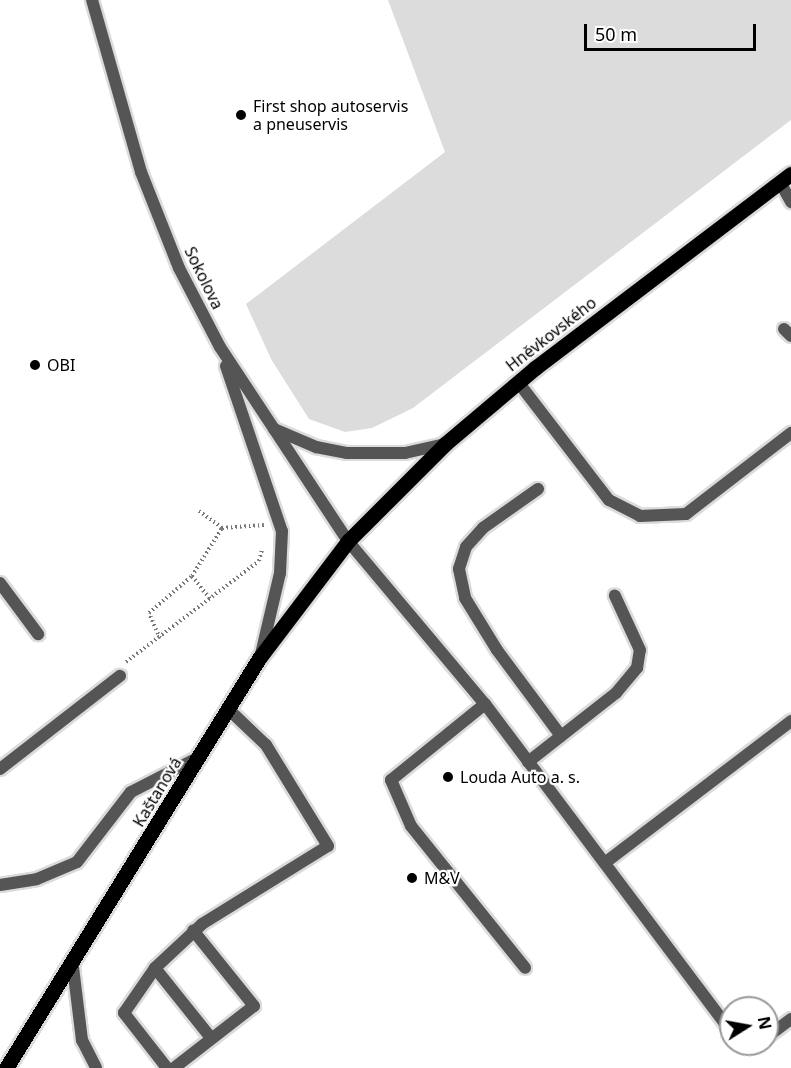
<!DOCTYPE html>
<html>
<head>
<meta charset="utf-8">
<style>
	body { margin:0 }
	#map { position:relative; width:791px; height:1068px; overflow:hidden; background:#fff; font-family:"Noto Sans",sans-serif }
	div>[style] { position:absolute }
	.green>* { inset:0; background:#dcdcdc }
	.path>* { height:4px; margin-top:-2px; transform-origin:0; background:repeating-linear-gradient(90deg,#777 0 1.5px,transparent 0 4.5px) }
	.roads { filter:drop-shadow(2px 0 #dbdbdb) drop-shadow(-2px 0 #dbdbdb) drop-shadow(0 2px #dbdbdb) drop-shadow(0 -2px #dbdbdb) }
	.service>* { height:12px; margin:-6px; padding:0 6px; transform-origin:6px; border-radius:6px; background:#555 }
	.tertiary>* { height:12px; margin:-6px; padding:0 6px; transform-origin:6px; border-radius:6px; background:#555 }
	.primary>* { height:15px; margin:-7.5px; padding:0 7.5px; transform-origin:7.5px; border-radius:7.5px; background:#000 }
	.dots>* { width:16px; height:16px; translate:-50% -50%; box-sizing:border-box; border:3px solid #fff; border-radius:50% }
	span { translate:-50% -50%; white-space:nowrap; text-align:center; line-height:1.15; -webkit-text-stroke:4.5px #fff; paint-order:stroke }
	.poi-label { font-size:16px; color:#000 }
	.left { translate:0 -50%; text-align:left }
	.street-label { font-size:16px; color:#000 }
	.north { position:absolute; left:719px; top:996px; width:60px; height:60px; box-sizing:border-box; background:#fff; border:2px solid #999; border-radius:50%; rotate:79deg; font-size:16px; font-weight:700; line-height:24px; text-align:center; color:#000 }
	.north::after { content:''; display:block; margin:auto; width:21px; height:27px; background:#000; clip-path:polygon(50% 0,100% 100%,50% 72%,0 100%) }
	.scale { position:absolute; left:584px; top:24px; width:172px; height:27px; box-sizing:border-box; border:3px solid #000; border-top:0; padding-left:8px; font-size:18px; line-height:21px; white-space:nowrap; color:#000; -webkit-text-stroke:4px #fff; paint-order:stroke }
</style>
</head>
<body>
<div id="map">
	<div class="green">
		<i style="clip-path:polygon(388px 0,791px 0,791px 120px,413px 408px,372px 428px,345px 432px,309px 419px,271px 359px,246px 304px,445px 152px)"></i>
	</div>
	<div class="path">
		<i style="left:199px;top:511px;width:29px;rotate:36deg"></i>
		<i style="left:222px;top:528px;width:42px;rotate:-4.1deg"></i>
		<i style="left:192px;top:576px;width:29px;rotate:52deg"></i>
		<i style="left:160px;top:638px;width:27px;rotate:-114deg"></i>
		<i style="left:149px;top:613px;width:57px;rotate:-40.7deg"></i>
		<i style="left:192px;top:576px;width:57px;rotate:-58deg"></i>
		<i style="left:126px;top:662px;width:167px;rotate:-37.2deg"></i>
		<i style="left:259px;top:561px;width:11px;rotate:-75deg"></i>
	</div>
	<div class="roads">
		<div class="service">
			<i style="left:780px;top:182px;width:23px;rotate:61deg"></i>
			<i style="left:784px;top:329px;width:10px;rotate:45deg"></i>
			<i style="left:518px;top:382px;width:149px;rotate:52.4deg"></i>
			<i style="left:609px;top:500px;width:35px;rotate:27deg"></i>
			<i style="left:640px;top:516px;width:46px;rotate:-2.5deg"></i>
			<i style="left:686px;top:514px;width:133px;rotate:-37.6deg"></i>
			<i style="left:538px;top:489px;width:67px;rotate:144.7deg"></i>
			<i style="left:483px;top:528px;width:25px;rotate:132deg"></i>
			<i style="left:466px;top:547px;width:23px;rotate:108deg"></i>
			<i style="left:459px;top:569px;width:30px;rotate:78deg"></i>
			<i style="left:465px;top:598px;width:61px;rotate:58.4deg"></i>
			<i style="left:497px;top:650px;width:107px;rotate:53.3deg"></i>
			<i style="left:348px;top:541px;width:213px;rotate:50deg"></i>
			<i style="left:485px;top:704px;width:410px;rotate:53.1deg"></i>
			<i style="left:0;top:583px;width:64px;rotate:53.3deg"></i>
			<i style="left:485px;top:704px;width:121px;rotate:141deg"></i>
			<i style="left:391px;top:780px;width:50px;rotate:66.5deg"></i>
			<i style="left:411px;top:826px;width:182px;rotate:51.2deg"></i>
			<i style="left:528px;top:762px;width:112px;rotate:-38.1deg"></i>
			<i style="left:616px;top:693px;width:33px;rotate:-50deg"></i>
			<i style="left:637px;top:668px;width:18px;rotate:-81deg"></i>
			<i style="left:640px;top:650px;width:60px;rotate:-114.8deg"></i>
			<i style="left:0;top:769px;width:152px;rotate:-37.8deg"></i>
			<i style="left:606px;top:862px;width:233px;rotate:-37.3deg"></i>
			<i style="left:0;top:885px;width:37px;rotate:-9deg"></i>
			<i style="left:37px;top:879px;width:43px;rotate:-23deg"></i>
			<i style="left:77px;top:862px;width:88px;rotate:-52.4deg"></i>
			<i style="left:131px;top:792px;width:76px;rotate:-27.2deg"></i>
			<i style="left:73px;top:967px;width:74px;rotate:83deg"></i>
			<i style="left:82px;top:1040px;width:31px;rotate:63deg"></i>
			<i style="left:155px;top:968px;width:90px;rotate:51.3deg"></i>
			<i style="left:767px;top:1037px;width:30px;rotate:-37deg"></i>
			<i style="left:748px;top:1044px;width:10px"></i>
			<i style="left:167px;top:1068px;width:70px;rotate:-128deg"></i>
			<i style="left:124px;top:1013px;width:55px;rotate:-55.4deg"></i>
			<i style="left:155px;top:968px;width:64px;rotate:-43.1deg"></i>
			<i style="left:202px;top:924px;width:148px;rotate:-31.8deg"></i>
			<i style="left:328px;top:846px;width:119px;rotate:-121.5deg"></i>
			<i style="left:266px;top:745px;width:52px;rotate:-136.5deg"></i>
			<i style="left:174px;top:1068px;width:101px;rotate:-37.8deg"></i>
			<i style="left:254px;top:1006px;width:97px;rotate:-128.8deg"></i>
		</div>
		<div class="tertiary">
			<i style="left:92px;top:0;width:179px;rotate:74.1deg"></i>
			<i style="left:141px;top:172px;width:103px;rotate:68.4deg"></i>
			<i style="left:179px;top:268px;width:89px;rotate:62.6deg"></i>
			<i style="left:220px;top:347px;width:232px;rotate:56.6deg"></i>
			<i style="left:226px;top:366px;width:174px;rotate:71.3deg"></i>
			<i style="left:282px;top:531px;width:42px;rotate:92.7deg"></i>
			<i style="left:280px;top:573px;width:83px;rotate:103.2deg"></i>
			<i style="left:274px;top:429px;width:46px;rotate:23.2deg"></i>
			<i style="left:316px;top:447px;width:32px;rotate:11deg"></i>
			<i style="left:347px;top:453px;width:58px"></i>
			<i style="left:405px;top:453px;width:41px;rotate:-12.7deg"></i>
		</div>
		<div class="primary">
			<i style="left:6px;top:1068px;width:483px;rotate:-58.3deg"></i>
			<i style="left:260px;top:657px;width:146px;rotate:-52.8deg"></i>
			<i style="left:348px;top:541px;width:137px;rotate:-45deg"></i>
			<i style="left:445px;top:444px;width:118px;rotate:-40.2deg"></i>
			<i style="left:535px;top:368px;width:321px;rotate:-37.2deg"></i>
		</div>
	</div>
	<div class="dots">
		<i style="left:241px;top:115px;background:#000"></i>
		<i style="left:35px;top:365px;background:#000"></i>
		<i style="left:448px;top:777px;background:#000"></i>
		<i style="left:412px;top:878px;background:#000"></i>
	</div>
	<div class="poi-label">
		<span class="left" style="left:253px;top:115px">First shop autoservis<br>a pneuservis</span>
		<span class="left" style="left:47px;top:365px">OBI</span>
		<span class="left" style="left:460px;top:777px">Louda Auto a. s.</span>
		<span class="left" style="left:424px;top:878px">M&amp;V</span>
	</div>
	<div class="street-label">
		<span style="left:204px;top:278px;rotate:64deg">Sokolova</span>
		<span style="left:551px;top:334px;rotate:-38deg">Hněvkovského</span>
		<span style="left:157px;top:792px;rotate:-59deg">Kaštanová</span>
	</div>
	<div class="north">N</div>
	<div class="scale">50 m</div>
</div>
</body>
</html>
